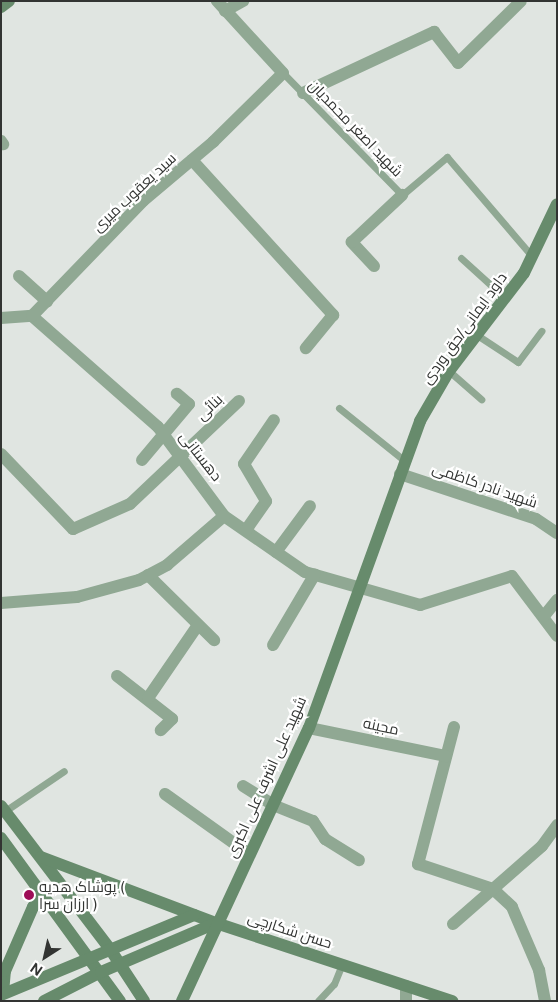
<!DOCTYPE html>
<html>
<head>
<meta charset="utf-8">
<style>
	body { margin:0 }
	#map { position:relative; width:558px; height:1002px; overflow:hidden; background:#e0e5e1; font-family:"Public Sans",Cairo,sans-serif }
	div>[style] { position:absolute }
	.lane>* { height:7px; margin:-3.5px; padding:0 3.5px; transform-origin:3.5px; border-radius:3.5px; background:#90a893 }
	.street>* { height:12px; margin:-6px; padding:0 6px; transform-origin:6px; border-radius:6px; background:#90a893 }
	.secondary>* { height:12px; margin:-6px; padding:0 6px; transform-origin:6px; border-radius:6px; background:#678b6c }
	.dots>* { width:14px; height:14px; translate:-50% -50%; box-sizing:border-box; border:2px solid #fff; border-radius:50% }
	span { translate:-50% -50%; white-space:nowrap; text-align:center; line-height:1.15; -webkit-text-stroke:4.5px #fff; paint-order:stroke }
	.street-label { font-size:15px; color:#323432 }
	.poi-label { font-size:15px; color:#323432 }
	.left { translate:0 -50%; text-align:left }
	.frame { position:absolute; inset:0; border:2px solid #323432; pointer-events:none }
	.north { position:absolute; left:20px; top:932px; width:50px; height:50px; -webkit-text-stroke:4px #fff; paint-order:stroke; rotate:215deg; font-size:14px; font-weight:700; line-height:20px; text-align:center; color:#323432 }
	.north::after { content:''; display:block; margin:auto; width:18px; height:22px; background:#323432; clip-path:polygon(50% 0,100% 100%,50% 72%,0 100%) }
</style>
</head>
<body>
<div id="map">
	<div class="lane">
		<i style="left:283px;top:73px;width:170px;rotate:45.7deg"></i>
		<i style="left:402px;top:195px;width:59px;rotate:-40.2deg"></i>
		<i style="left:447px;top:157px;width:130px;rotate:49.4deg"></i>
		<i style="left:461px;top:258px;width:59px;rotate:42.3deg"></i>
		<i style="left:477px;top:335px;width:49px;rotate:33.4deg"></i>
		<i style="left:518px;top:362px;width:39px;rotate:-53deg"></i>
		<i style="left:449px;top:371px;width:43px;rotate:41.2deg"></i>
		<i style="left:339px;top:408px;width:85px;rotate:38.8deg"></i>
		<i style="left:5px;top:811px;width:71px;rotate:-34.1deg"></i>
		<i style="left:318px;top:1001px;width:23px;rotate:-47deg"></i>
		<i style="left:334px;top:984px;width:22px;rotate:-68deg"></i>
	</div>
	<div class="street">
		<i style="left:225px;top:11px;width:21px;rotate:-29deg"></i>
		<i style="left:303px;top:93px;width:145px;rotate:-25deg"></i>
		<i style="left:434px;top:32px;width:39px;rotate:52deg"></i>
		<i style="left:458px;top:63px;width:88px;rotate:-44.5deg"></i>
		<i style="left:1px;top:141px;width:4px;rotate:56deg"></i>
		<i style="left:192px;top:160px;width:210px;rotate:47.7deg"></i>
		<i style="left:333px;top:315px;width:43px;rotate:129.3deg"></i>
		<i style="left:374px;top:266px;width:33px;rotate:-133deg"></i>
		<i style="left:352px;top:242px;width:69px;rotate:-43.2deg"></i>
		<i style="left:19px;top:276px;width:38px;rotate:42deg"></i>
		<i style="left:32px;top:316px;width:168px;rotate:41.4deg"></i>
		<i style="left:158px;top:427px;width:111px;rotate:53.4deg"></i>
		<i style="left:224px;top:516px;width:98px;rotate:34.7deg"></i>
		<i style="left:305px;top:572px;width:120px;rotate:16deg"></i>
		<i style="left:420px;top:605px;width:96px;rotate:-17.5deg"></i>
		<i style="left:512px;top:576px;width:75px;rotate:53.1deg"></i>
		<i style="left:1px;top:318px;width:31px;rotate:-4deg"></i>
		<i style="left:32px;top:316px;width:160px;rotate:-46deg"></i>
		<i style="left:143px;top:201px;width:92px;rotate:-40.1deg"></i>
		<i style="left:213px;top:142px;width:98px;rotate:-44.6deg"></i>
		<i style="left:283px;top:73px;width:98px;rotate:-132.5deg"></i>
		<i style="left:1px;top:454px;width:104px;rotate:46.2deg"></i>
		<i style="left:73px;top:529px;width:62px;rotate:-23.7deg"></i>
		<i style="left:130px;top:504px;width:150px;rotate:-43.4deg"></i>
		<i style="left:142px;top:460px;width:73px;rotate:-50deg"></i>
		<i style="left:189px;top:404px;width:16px;rotate:-140deg"></i>
		<i style="left:400px;top:474px;width:143px;rotate:18.3deg"></i>
		<i style="left:536px;top:519px;width:25px;rotate:34deg"></i>
		<i style="left:246px;top:530px;width:35px;rotate:-55deg"></i>
		<i style="left:266px;top:501px;width:43px;rotate:-120.7deg"></i>
		<i style="left:244px;top:464px;width:53px;rotate:-55.7deg"></i>
		<i style="left:276px;top:552px;width:57px;rotate:-53.5deg"></i>
		<i style="left:148px;top:575px;width:93px;rotate:44.6deg"></i>
		<i style="left:1px;top:603px;width:76px;rotate:-4.5deg"></i>
		<i style="left:77px;top:597px;width:64px;rotate:-15.3deg"></i>
		<i style="left:139px;top:580px;width:32px;rotate:-28deg"></i>
		<i style="left:167px;top:565px;width:75px;rotate:-40.7deg"></i>
		<i style="left:544px;top:616px;width:21px;rotate:-51deg"></i>
		<i style="left:273px;top:645px;width:82px;rotate:-59.4deg"></i>
		<i style="left:117px;top:676px;width:70px;rotate:38deg"></i>
		<i style="left:172px;top:719px;width:16px;rotate:135deg"></i>
		<i style="left:148px;top:698px;width:88px;rotate:-55.6deg"></i>
		<i style="left:454px;top:727px;width:142px;rotate:104.7deg"></i>
		<i style="left:418px;top:864px;width:79px;rotate:18.4deg"></i>
		<i style="left:493px;top:889px;width:26px;rotate:43deg"></i>
		<i style="left:512px;top:907px;width:69px;rotate:66.8deg"></i>
		<i style="left:539px;top:970px;width:32px;rotate:79deg"></i>
		<i style="left:309px;top:728px;width:140px;rotate:11.6deg"></i>
		<i style="left:243px;top:786px;width:36px;rotate:32deg"></i>
		<i style="left:273px;top:805px;width:43px;rotate:21.8deg"></i>
		<i style="left:313px;top:821px;width:22px;rotate:56deg"></i>
		<i style="left:325px;top:839px;width:40px;rotate:32deg"></i>
		<i style="left:165px;top:794px;width:103px;rotate:35.5deg"></i>
		<i style="left:453px;top:924px;width:118px;rotate:-41.2deg"></i>
		<i style="left:542px;top:846px;width:26px;rotate:-54deg"></i>
		<i style="left:406px;top:986px;width:15px;rotate:90deg"></i>
	</div>
	<div class="secondary">
		<i style="left:1px;top:7px;width:10px;rotate:-37deg"></i>
		<i style="left:1px;top:806px;width:180px;rotate:52.7deg"></i>
		<i style="left:110px;top:949px;width:62px;rotate:56.8deg"></i>
		<i style="left:1px;top:838px;width:202px;rotate:53.9deg"></i>
		<i style="left:41px;top:857px;width:187px;rotate:20.7deg"></i>
		<i style="left:216px;top:923px;width:249px;rotate:18.3deg"></i>
		<i style="left:3px;top:993px;width:22px;rotate:-85deg"></i>
		<i style="left:5px;top:971px;width:70px;rotate:-66.4deg"></i>
		<i style="left:33px;top:907px;width:17px;rotate:-50deg"></i>
		<i style="left:1px;top:995px;width:209px;rotate:-22.5deg"></i>
		<i style="left:44px;top:1001px;width:64px;rotate:-27deg"></i>
		<i style="left:101px;top:972px;width:125px;rotate:-23.1deg"></i>
		<i style="left:182px;top:1001px;width:301px;rotate:-65.1deg"></i>
		<i style="left:309px;top:728px;width:326px;rotate:-70.1deg"></i>
		<i style="left:420px;top:421px;width:58px;rotate:-59.9deg"></i>
		<i style="left:449px;top:371px;width:123px;rotate:-52.6deg"></i>
		<i style="left:524px;top:273px;width:76px;rotate:-64.4deg"></i>
	</div>
	<div class="dots">
		<i style="left:29px;top:895px;background:#9e0d57"></i>
	</div>
	<div class="street-label">
		<span style="left:356px;top:128px;rotate:46deg">شهید اصغر محمدیان</span>
		<span style="left:134px;top:192px;rotate:-43deg">سید یعقوب میری</span>
		<span style="left:464px;top:328px;rotate:-54deg">داود ایمانی/حق وردی</span>
		<span style="left:209px;top:407px;rotate:-44deg">بنائی</span>
		<span style="left:201px;top:456px;rotate:52deg">دهستانی</span>
		<span style="left:485px;top:485px;rotate:19deg">شهید نادر کاظمی</span>
		<span style="left:381px;top:726px;rotate:12deg">مجینه</span>
		<span style="left:266px;top:777px;rotate:-66deg">شهید علی اشرف علی اکبری</span>
		<span style="left:290px;top:930px;rotate:18deg">حسن شکارچی</span>
	</div>
	<div class="poi-label">
		<span class="left" style="left:39px;top:895px">پوشاک هدیه (<br>ارزان سرا )</span>
	</div>
	<div class="frame"></div>
	<div class="north">N</div>
</div>
</body>
</html>
